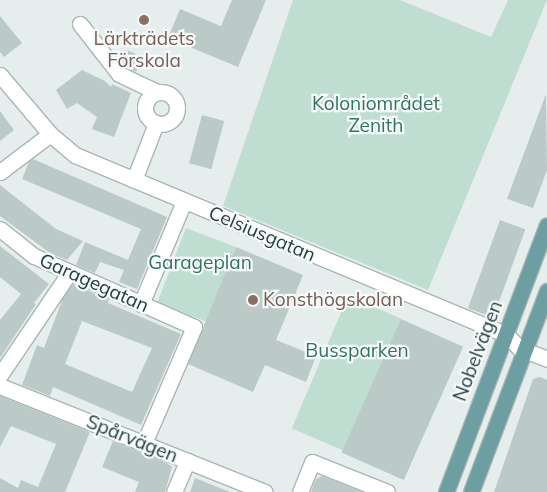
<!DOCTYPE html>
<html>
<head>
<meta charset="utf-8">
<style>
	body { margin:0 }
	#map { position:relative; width:547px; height:492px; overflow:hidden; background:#e6eeed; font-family:Mulish,sans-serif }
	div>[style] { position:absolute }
	.green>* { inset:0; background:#c0ddd1; transform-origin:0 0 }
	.building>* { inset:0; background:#bbc9c7; transform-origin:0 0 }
	.roads { filter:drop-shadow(1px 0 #a8b6b5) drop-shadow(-1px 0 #a8b6b5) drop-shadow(0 1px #a8b6b5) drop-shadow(0 -1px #a8b6b5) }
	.minor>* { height:15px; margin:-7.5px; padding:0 7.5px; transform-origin:7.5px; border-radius:7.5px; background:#fff }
	.minor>.ring { margin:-7.5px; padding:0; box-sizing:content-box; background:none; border:15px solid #fff; border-radius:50% }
	.major>* { height:15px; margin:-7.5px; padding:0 7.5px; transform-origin:7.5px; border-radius:7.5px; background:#6d9ea1 }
	.dots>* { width:14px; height:14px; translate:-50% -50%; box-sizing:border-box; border:2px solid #f6fafa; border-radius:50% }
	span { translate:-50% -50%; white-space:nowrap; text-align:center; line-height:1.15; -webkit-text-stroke:4.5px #f6fafa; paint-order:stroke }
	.education-label { font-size:19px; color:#785e54 }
	.left { translate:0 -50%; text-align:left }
	.park-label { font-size:19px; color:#327460 }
	.street-label { font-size:19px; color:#253e3f }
</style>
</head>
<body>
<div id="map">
	<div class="green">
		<i style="clip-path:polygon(293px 0,400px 0,491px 37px,508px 0,547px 0,428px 290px,223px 206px)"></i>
		<i style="left:186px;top:228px;width:53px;height:80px;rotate:21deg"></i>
		<i style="left:348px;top:296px;width:58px;height:144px;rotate:23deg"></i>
	</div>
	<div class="building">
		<i style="clip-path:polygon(232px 0,266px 0,238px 67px,168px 38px,180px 9px,221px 26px)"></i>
		<i style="clip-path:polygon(0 16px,22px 43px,4px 57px,0 52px)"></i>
		<i style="clip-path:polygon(127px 50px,143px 57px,136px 72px,125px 66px,122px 62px)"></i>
		<i style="clip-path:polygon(82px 70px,105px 81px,111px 87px,112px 84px,131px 93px,114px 137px,92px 129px,97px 117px,77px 103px,67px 109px,56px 90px)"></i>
		<i style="clip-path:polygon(546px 94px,547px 170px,533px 208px,507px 199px)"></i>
		<i style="clip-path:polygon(0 111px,14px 130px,0 141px)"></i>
		<i style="left:202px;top:115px;width:23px;height:50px;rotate:15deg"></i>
		<i style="clip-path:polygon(33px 159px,167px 217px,137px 289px,119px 282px,124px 270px,100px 262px,95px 273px,76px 265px,85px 242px,128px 260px,141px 229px,22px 179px,29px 162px)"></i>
		<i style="clip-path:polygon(0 185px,56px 229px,83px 241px,67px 260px,50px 253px,0 216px)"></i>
		<i style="left:500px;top:220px;width:27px;height:94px;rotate:20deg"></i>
		<i style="clip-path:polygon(0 246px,49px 284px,34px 303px,36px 304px,0 358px,0 320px,21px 294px,0 277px)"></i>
		<i style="clip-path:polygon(236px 247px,303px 275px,276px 340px,316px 356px,306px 382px,265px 365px,253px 392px,188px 364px)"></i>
		<i style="clip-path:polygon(evenodd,73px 284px,109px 300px,108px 303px,181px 334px,141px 425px,53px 387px,50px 396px,22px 385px,37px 345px,44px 348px,63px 298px,73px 284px,82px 321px,152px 348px,132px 392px,65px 364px,82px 321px)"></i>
		<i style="left:401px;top:319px;width:68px;height:146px;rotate:24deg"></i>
		<i style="clip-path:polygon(540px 377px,547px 380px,547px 492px,494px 492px,533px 379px)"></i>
		<i style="clip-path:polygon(0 396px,90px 432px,65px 492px,0 492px,0 478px,18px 488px,21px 480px,38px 487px,56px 444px,11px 426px,0 447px)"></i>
		<i style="clip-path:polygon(113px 441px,167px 463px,172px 467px,165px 492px,135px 492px,139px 482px,102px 467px)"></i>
		<i style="clip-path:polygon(322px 476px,362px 492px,311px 492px,316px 479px)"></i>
		<i style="clip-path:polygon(195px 478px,230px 492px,190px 492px)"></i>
	</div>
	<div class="roads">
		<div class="minor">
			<i style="left:80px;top:24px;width:63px;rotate:52deg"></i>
			<i style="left:119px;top:74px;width:42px;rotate:25.3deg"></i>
			<i style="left:0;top:75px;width:77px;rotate:49.7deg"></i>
			<i style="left:50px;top:134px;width:33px;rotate:40deg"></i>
			<i style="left:75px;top:155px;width:467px;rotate:22.6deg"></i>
			<i style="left:506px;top:334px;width:19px;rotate:47deg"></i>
			<i style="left:519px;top:348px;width:30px;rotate:21deg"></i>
			<i class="ring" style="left:145px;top:92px;width:17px;height:17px"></i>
			<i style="left:0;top:172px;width:63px;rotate:-37.2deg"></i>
			<i style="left:134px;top:180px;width:61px;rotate:-68.9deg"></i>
			<i style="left:0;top:229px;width:43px;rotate:38.5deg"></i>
			<i style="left:34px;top:256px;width:175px;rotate:23.9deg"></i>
			<i style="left:194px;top:327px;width:126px;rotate:113.3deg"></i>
			<i style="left:141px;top:304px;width:112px;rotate:-67.3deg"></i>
			<i style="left:0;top:375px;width:123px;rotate:-55.9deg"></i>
			<i style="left:0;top:386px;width:285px;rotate:21.8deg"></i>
			<i style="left:174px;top:492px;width:34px;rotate:-67deg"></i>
			<i style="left:300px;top:492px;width:32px;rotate:-68deg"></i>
			<i style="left:312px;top:462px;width:81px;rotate:21.8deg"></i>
		</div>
		<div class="major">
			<i style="left:446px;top:492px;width:285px;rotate:-69.3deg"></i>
			<i style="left:471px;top:492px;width:215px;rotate:-69.3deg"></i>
		</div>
	</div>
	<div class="dots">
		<i style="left:144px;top:20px;background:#8d6e63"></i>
		<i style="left:253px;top:300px;background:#8d6e63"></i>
	</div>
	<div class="education-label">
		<span style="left:144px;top:50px">Lärkträdets<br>Förskola</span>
		<span class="left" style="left:263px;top:300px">Konsthögskolan</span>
	</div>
	<div class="park-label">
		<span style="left:376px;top:115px">Koloniområdet<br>Zenith</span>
		<span style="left:200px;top:263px">Garageplan</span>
		<span style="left:357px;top:351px">Bussparken</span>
	</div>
	<div class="street-label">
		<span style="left:262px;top:234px;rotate:23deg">Celsiusgatan</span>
		<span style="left:94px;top:283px;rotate:24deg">Garagegatan</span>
		<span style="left:478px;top:351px;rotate:-69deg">Nobelvägen</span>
		<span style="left:132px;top:439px;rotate:22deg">Spårvägen</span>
	</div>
</div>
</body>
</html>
